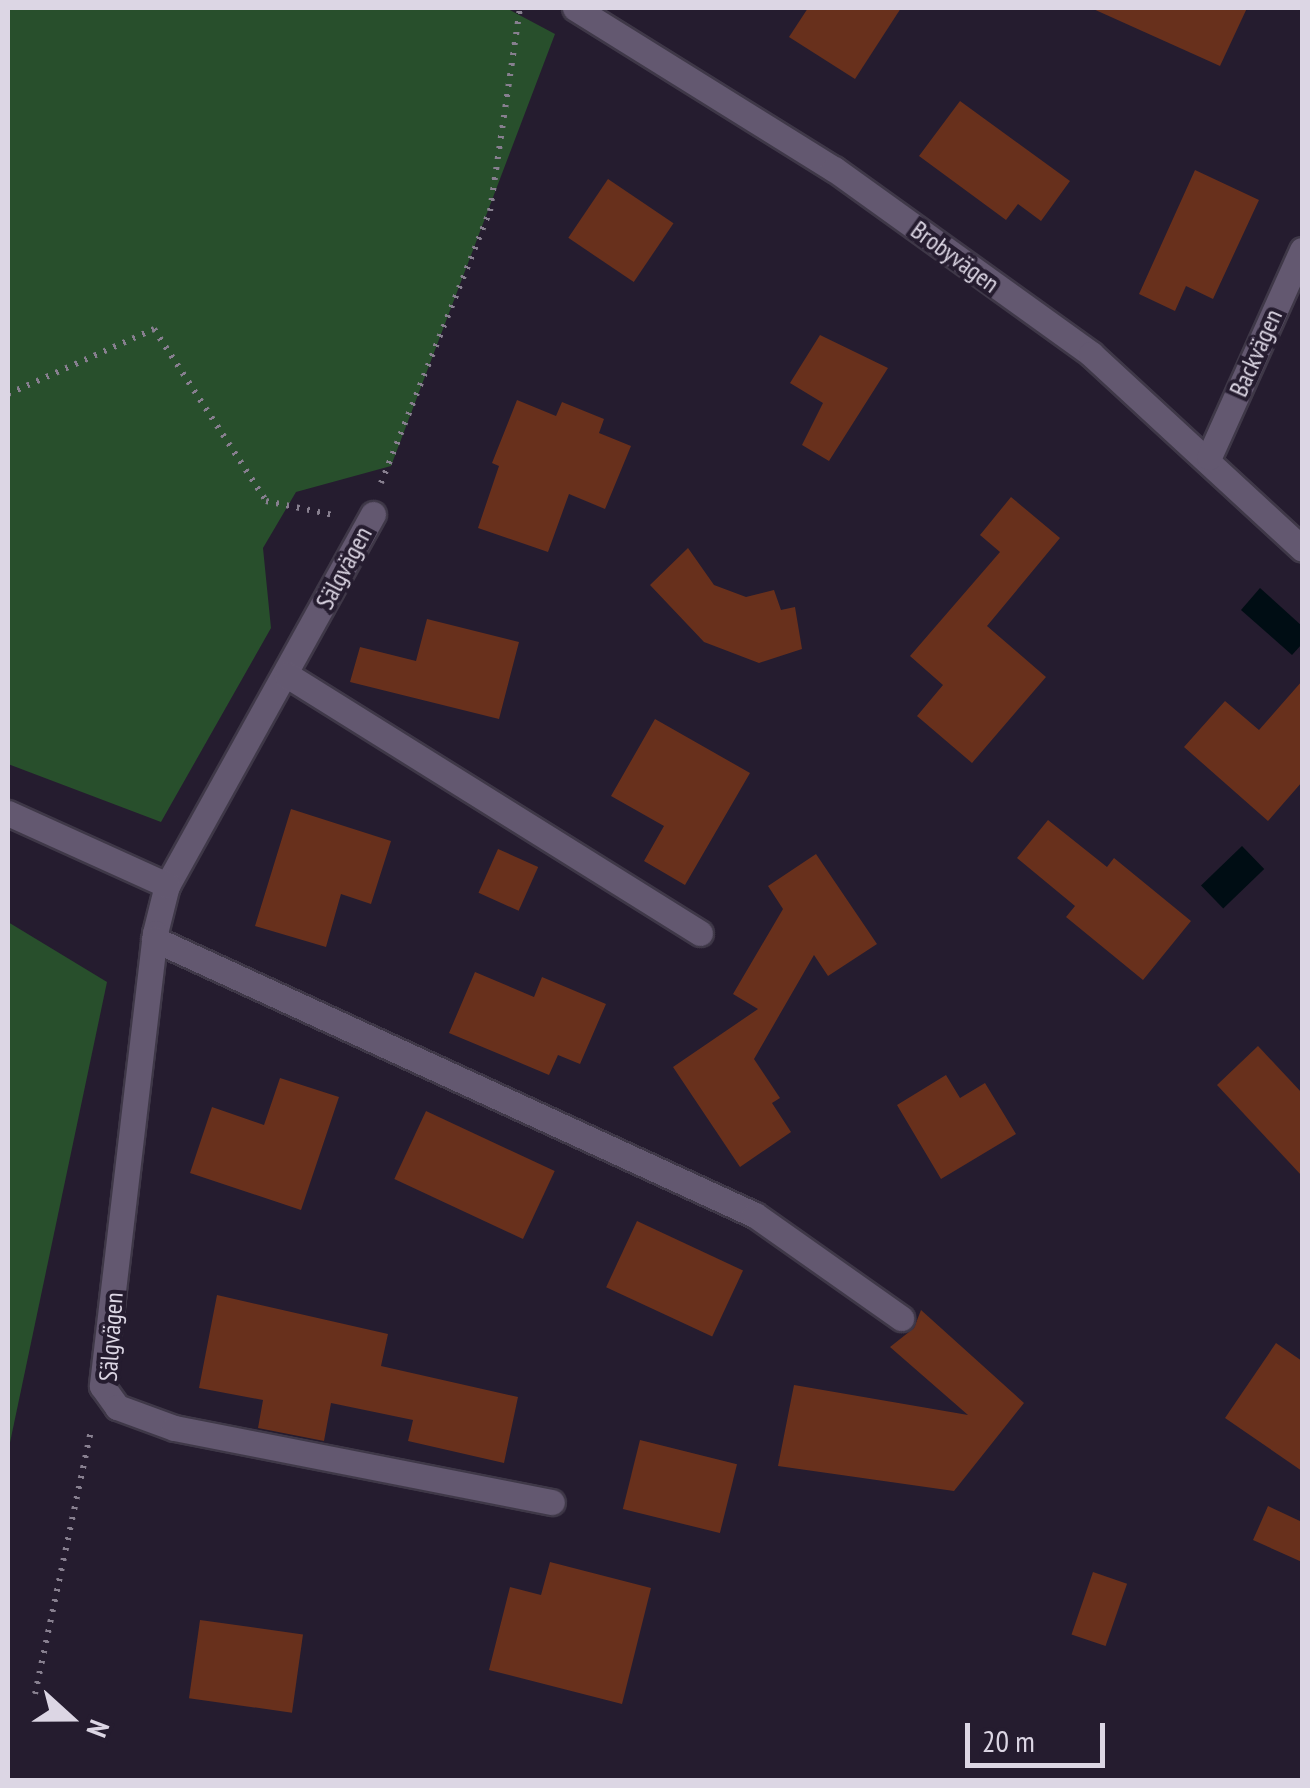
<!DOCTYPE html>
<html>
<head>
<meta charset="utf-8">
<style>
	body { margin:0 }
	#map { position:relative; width:1310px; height:1788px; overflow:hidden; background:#251c2f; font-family:"PT Sans Narrow",sans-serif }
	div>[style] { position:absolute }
	.green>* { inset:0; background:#284f2c }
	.water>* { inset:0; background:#000d14; transform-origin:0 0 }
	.building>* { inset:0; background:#68301c; transform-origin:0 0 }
	.path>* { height:6px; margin-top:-3px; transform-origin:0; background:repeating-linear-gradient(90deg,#877f8f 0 2.5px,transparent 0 10.5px) }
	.roads { filter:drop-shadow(2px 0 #3f3848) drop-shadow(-2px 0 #3f3848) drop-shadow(0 2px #3f3848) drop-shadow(0 -2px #3f3848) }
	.street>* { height:25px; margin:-12.5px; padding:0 12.5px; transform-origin:12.5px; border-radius:12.5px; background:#635870 }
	span { translate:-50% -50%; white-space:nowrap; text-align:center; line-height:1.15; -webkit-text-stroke:8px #251c2f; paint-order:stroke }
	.street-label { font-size:25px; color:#dcd6e4 }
	.frame { position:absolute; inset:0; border:10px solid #dcd6e4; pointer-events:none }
	.north { position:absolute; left:20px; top:1668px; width:100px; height:100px; -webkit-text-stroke:8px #251c2f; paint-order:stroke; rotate:111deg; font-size:28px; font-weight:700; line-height:40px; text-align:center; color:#dcd6e4 }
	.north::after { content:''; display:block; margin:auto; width:35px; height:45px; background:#dcd6e4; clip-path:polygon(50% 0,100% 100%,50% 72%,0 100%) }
	.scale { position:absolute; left:965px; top:1723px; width:140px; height:45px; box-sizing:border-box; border:5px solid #dcd6e4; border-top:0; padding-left:12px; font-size:30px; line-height:35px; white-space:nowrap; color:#dcd6e4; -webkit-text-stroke:8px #251c2f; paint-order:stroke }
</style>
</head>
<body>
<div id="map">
	<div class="green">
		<i style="clip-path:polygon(8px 8px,506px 8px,555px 34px,391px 466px,296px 492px,263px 548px,271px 628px,161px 822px,8px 764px)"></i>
		<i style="clip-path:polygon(8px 922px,107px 982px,8px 1452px)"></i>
	</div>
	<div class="water">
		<i style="clip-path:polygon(1260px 588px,1302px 626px,1302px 644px,1292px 655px,1241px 610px)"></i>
		<i style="left:1242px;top:846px;width:32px;height:57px;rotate:46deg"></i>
	</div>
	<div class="building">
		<i style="clip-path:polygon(808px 8px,901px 8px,855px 79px,789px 37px)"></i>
		<i style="clip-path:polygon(1091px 8px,1247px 8px,1220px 66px)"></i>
		<i style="clip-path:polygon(960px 101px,1070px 181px,1041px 221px,1018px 204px,1006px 220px,919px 156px)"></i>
		<i style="clip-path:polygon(1195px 170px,1259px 200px,1213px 299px,1186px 286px,1175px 311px,1139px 294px)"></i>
		<i style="left:608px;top:179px;width:79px;height:71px;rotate:34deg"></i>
		<i style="clip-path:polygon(820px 335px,888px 368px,829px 461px,802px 445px,823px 403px,790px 383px)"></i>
		<i style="clip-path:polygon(517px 400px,556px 416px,562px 402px,604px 419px,599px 433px,631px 446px,605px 509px,569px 494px,548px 552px,478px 528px,499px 466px,492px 463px)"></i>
		<i style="clip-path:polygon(1011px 497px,1060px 538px,987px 626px,1046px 677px,972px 763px,917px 716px,943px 685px,910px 656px,1000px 552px,980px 535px)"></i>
		<i style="clip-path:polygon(688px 548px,714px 585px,746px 597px,774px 590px,781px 610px,795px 607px,802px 649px,759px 663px,704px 642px,650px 585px)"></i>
		<i style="clip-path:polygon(427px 619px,519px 642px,499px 719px,350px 682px,360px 647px,416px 661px)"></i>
		<i style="clip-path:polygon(1302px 681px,1302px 782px,1268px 821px,1184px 747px,1225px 701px,1259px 730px)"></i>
		<i style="clip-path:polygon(655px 719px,750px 773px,685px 885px,644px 861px,664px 826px,611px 796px)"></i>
		<i style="clip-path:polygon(291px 809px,391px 841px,371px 904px,341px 894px,326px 947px,255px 926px)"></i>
		<i style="clip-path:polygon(1048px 820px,1107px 867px,1114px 858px,1191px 921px,1143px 980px,1066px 917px,1075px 906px,1017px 858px)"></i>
		<i style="left:498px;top:849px;width:44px;height:48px;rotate:24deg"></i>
		<i style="clip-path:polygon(816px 854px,877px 944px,828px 976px,814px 955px,754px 1059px,780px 1098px,772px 1103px,791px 1132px,740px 1167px,673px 1067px,758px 1009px,733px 994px,783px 909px,768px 886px)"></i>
		<i style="clip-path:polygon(475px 972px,534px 997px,542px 977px,606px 1004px,580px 1064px,558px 1055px,549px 1075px,449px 1033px)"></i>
		<i style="clip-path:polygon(1258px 1046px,1302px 1093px,1302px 1176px,1217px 1085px)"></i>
		<i style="clip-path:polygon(946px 1075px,960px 1098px,985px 1083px,1016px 1134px,941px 1179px,897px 1105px)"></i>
		<i style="clip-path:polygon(280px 1078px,339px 1097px,301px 1210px,190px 1173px,212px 1107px,264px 1125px)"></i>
		<i style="left:426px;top:1111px;width:142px;height:75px;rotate:25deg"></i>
		<i style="left:637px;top:1221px;width:117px;height:73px;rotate:25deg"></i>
		<i style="clip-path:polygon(217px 1295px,388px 1334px,381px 1366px,518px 1397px,504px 1463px,408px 1441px,413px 1420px,331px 1403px,324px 1441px,258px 1428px,263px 1400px,199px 1388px)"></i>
		<i style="clip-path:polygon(921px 1310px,1024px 1403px,954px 1491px,778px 1466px,794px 1385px,968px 1415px,890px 1347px,914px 1328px)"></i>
		<i style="clip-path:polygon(1276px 1343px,1302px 1361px,1302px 1471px,1225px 1418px)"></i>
		<i style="left:640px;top:1440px;width:100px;height:71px;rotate:14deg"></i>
		<i style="clip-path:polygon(1268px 1506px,1302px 1522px,1302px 1562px,1253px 1540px)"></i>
		<i style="clip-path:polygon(550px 1562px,651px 1588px,622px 1704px,489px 1670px,510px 1587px,541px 1595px)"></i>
		<i style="left:1093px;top:1572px;width:36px;height:66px;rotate:19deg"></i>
		<i style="left:200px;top:1620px;width:104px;height:79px;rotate:8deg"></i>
	</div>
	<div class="path">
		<i style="left:8px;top:394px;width:160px;rotate:-24deg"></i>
		<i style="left:154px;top:329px;width:205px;rotate:56.9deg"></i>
		<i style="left:266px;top:501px;width:68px;rotate:11.8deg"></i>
		<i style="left:381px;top:483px;width:293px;rotate:-68.2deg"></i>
		<i style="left:490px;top:211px;width:205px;rotate:-81.6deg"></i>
		<i style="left:35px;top:1694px;width:269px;rotate:-78deg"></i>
	</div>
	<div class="roads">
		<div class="street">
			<i style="left:575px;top:8px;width:305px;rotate:31.9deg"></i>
			<i style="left:834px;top:169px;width:317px;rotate:35.7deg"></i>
			<i style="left:1091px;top:354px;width:287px;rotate:42.7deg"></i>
			<i style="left:1209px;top:457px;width:227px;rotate:-65.8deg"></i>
			<i style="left:373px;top:514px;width:424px;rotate:119deg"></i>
			<i style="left:167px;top:885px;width:49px;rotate:104deg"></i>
			<i style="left:155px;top:933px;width:456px;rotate:96.7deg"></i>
			<i style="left:102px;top:1386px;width:26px;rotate:54deg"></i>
			<i style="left:117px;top:1407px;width:61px;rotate:20.2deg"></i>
			<i style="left:174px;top:1428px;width:385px;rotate:11.1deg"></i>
			<i style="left:287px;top:675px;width:487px;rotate:32deg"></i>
			<i style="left:8px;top:813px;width:175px;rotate:24.4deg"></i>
			<i style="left:154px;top:939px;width:661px;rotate:24.67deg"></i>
			<i style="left:755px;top:1215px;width:179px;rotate:35.2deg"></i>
		</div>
	</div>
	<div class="street-label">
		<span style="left:955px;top:257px;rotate:36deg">Brobyvägen</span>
		<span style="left:1256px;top:353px;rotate:-66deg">Backvägen</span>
		<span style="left:344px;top:568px;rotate:-62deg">Sälgvägen</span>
		<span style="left:111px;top:1337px;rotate:-86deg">Sälgvägen</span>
	</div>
	<div class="frame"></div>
	<div class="north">N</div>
	<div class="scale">20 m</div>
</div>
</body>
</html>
